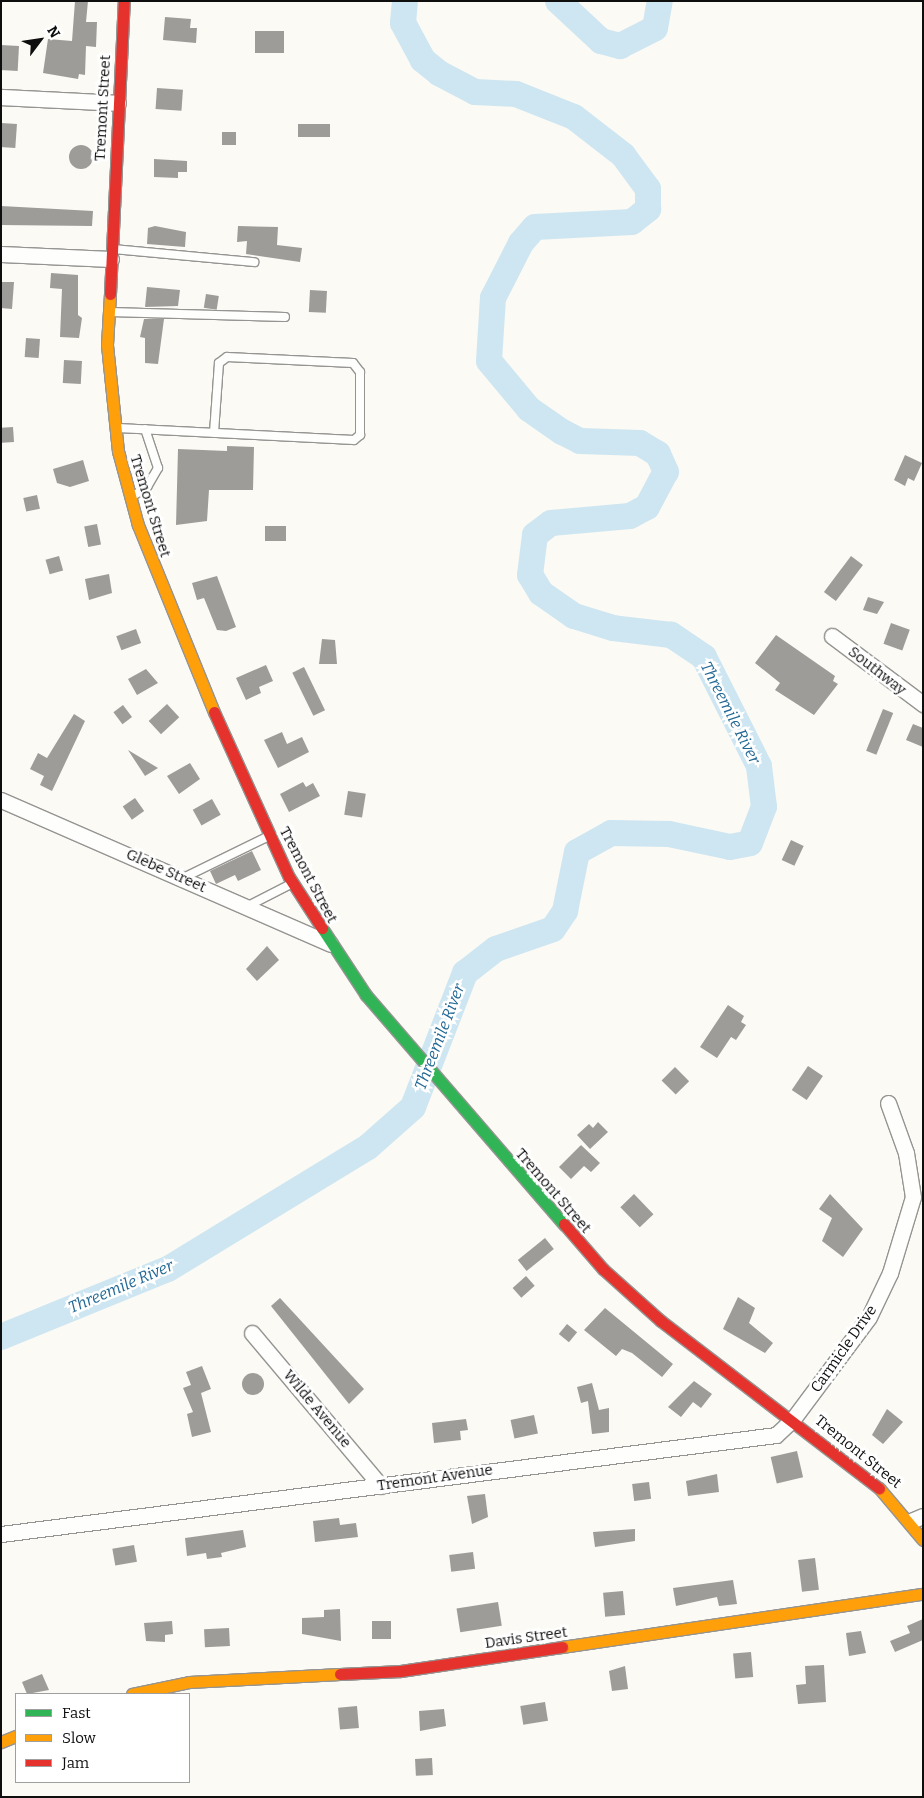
<!DOCTYPE html>
<html>
<head>
<meta charset="utf-8">
<style>
	body { margin:0 }
	#map { position:relative; width:924px; height:1798px; overflow:hidden; background:#fbfaf4; font-family:Bitter,serif }
	div>[style] { position:absolute }
	.river>* { height:26px; margin:-13px; padding:0 13px; transform-origin:13px; border-radius:13px; background:#cee6f2 }
	.building>* { inset:0; background:#9e9c99; transform-origin:0 0 }
	.round { border-radius:50% }
	.roads { filter:drop-shadow(1px 0 #959492) drop-shadow(-1px 0 #959492) drop-shadow(0 1px #959492) drop-shadow(0 -1px #959492) }
	.lane>* { height:8px; margin:-4px; padding:0 4px; transform-origin:4px; border-radius:4px; background:#fefefd }
	.street>* { height:15px; margin:-7.5px; padding:0 7.5px; transform-origin:7.5px; border-radius:7.5px; background:#fefefd }
	.fast>* { height:11px; margin:-5.5px; padding:0 5.5px; transform-origin:5.5px; border-radius:5.5px; background:#30b455 }
	.slow>* { height:11px; margin:-5.5px; padding:0 5.5px; transform-origin:5.5px; border-radius:5.5px; background:#ff9f0a }
	.jam>* { height:11px; margin:-5.5px; padding:0 5.5px; transform-origin:5.5px; border-radius:5.5px; background:#e5322d }
	span { translate:-50% -50%; white-space:nowrap; text-align:center; line-height:1.15; -webkit-text-stroke:5px #fff; paint-order:stroke }
	.street-label { font-size:15px; color:#0e0e0e }
	.water-label { font-size:16px; color:#226895; font-style:italic }
	.frame { position:absolute; inset:0; border:2px solid #0e0e0e; pointer-events:none }
	.legend { position:absolute; left:15px; top:1693px; width:175px; height:90px; box-sizing:border-box; background:#fff; border:1px solid #9f9f9f; margin:0; padding:6px 9px; list-style:none; font-size:15px; color:#0e0e0e }
	.legend li { display:flex; align-items:center; gap:10px; height:25px }
	.legend b { width:25px; border:1px solid #9f9f9f }
	.north { position:absolute; left:15px; top:15px; width:50px; height:50px; -webkit-text-stroke:4px #fff; paint-order:stroke; rotate:59deg; font-size:14px; font-weight:700; line-height:20px; text-align:center; color:#0e0e0e }
	.north::after { content:''; display:block; margin:auto; width:18px; height:22px; background:#0e0e0e; clip-path:polygon(50% 0,100% 100%,50% 72%,0 100%) }
</style>
</head>
<body>
<div id="map">
	<div class="river">
		<i style="left:558px;top:1px;width:59px;rotate:42.9deg"></i>
		<i style="left:601px;top:41px;width:20px;rotate:15deg"></i>
		<i style="left:620px;top:46px;width:39px;rotate:-27deg"></i>
		<i style="left:655px;top:28px;width:27px;rotate:-80deg"></i>
		<i style="left:1px;top:1337px;width:180px;rotate:-22.2deg"></i>
		<i style="left:168px;top:1269px;width:234px;rotate:-31.4deg"></i>
		<i style="left:368px;top:1147px;width:60px;rotate:-41.6deg"></i>
		<i style="left:413px;top:1107px;width:144px;rotate:-68.8deg"></i>
		<i style="left:465px;top:973px;width:39px;rotate:-38deg"></i>
		<i style="left:496px;top:949px;width:60px;rotate:-19.3deg"></i>
		<i style="left:553px;top:929px;width:22px;rotate:-56deg"></i>
		<i style="left:565px;top:911px;width:60px;rotate:-78.5deg"></i>
		<i style="left:577px;top:852px;width:39px;rotate:-29deg"></i>
		<i style="left:611px;top:833px;width:58px;rotate:1deg"></i>
		<i style="left:669px;top:834px;width:62px;rotate:12deg"></i>
		<i style="left:730px;top:847px;width:20px;rotate:-11deg"></i>
		<i style="left:750px;top:843px;width:39px;rotate:-69deg"></i>
		<i style="left:764px;top:807px;width:41px;rotate:-97deg"></i>
		<i style="left:759px;top:766px;width:122px;rotate:-116.8deg"></i>
		<i style="left:704px;top:657px;width:40px;rotate:-146deg"></i>
		<i style="left:671px;top:635px;width:58px;rotate:-173.1deg"></i>
		<i style="left:613px;top:628px;width:41px;rotate:-162.9deg"></i>
		<i style="left:574px;top:616px;width:40px;rotate:-145.1deg"></i>
		<i style="left:541px;top:593px;width:21px;rotate:-121deg"></i>
		<i style="left:530px;top:575px;width:40px;rotate:-82.9deg"></i>
		<i style="left:535px;top:535px;width:20px;rotate:-37deg"></i>
		<i style="left:551px;top:523px;width:79px;rotate:-5.1deg"></i>
		<i style="left:630px;top:516px;width:19px;rotate:-28deg"></i>
		<i style="left:647px;top:507px;width:40px;rotate:-62deg"></i>
		<i style="left:666px;top:472px;width:20px;rotate:-114deg"></i>
		<i style="left:658px;top:454px;width:21px;rotate:-149deg"></i>
		<i style="left:640px;top:443px;width:60px;rotate:-178.1deg"></i>
		<i style="left:580px;top:441px;width:20px;rotate:-153deg"></i>
		<i style="left:562px;top:432px;width:40px;rotate:-145.1deg"></i>
		<i style="left:529px;top:409px;width:62px;rotate:-129.8deg"></i>
		<i style="left:489px;top:361px;width:63px;rotate:-86.4deg"></i>
		<i style="left:493px;top:298px;width:62px;rotate:-63deg"></i>
		<i style="left:521px;top:243px;width:21px;rotate:-49deg"></i>
		<i style="left:535px;top:227px;width:97px;rotate:-3deg"></i>
		<i style="left:632px;top:222px;width:21px;rotate:-39deg"></i>
		<i style="left:648px;top:209px;width:20px;rotate:-90deg"></i>
		<i style="left:648px;top:189px;width:42px;rotate:-126.3deg"></i>
		<i style="left:623px;top:155px;width:62px;rotate:-142.2deg"></i>
		<i style="left:574px;top:117px;width:62px;rotate:-158.4deg"></i>
		<i style="left:516px;top:94px;width:41px;rotate:-177.2deg"></i>
		<i style="left:475px;top:92px;width:41px;rotate:-152.2deg"></i>
		<i style="left:439px;top:73px;width:21px;rotate:-141deg"></i>
		<i style="left:423px;top:60px;width:42px;rotate:-118.4deg"></i>
		<i style="left:403px;top:23px;width:22px;rotate:-85deg"></i>
	</div>
	<div class="building">
		<i style="clip-path:polygon(75px 1px,88px 1px,86px 22px,97px 22px,96px 47px,86px 46px,85px 75px,79px 74px,78px 79px,43px 73px,48px 39px,72px 41px)"></i>
		<i style="clip-path:polygon(165px 17px,191px 19px,190px 28px,197px 28px,196px 43px,163px 40px)"></i>
		<i style="left:284px;top:31px;width:22px;height:29px;rotate:90deg"></i>
		<i style="left:1px;top:45px;width:18px;height:25px;rotate:3deg"></i>
		<i style="left:157px;top:88px;width:26px;height:21px;rotate:4deg"></i>
		<i style="left:1px;top:123px;width:16px;height:24px;rotate:4deg"></i>
		<i style="left:330px;top:124px;width:13px;height:32px;rotate:90deg"></i>
		<i style="left:222px;top:132px;width:14px;height:13px"></i>
		<i class="round" style="left:69px;top:145px;width:24px;height:24px"></i>
		<i style="clip-path:polygon(154px 159px,187px 161px,187px 172px,178px 172px,178px 178px,154px 177px)"></i>
		<i style="clip-path:polygon(1px 206px,93px 211px,92px 226px,1px 225px)"></i>
		<i style="clip-path:polygon(155px 226px,186px 232px,185px 247px,147px 244px,148px 228px)"></i>
		<i style="clip-path:polygon(238px 226px,278px 227px,277px 245px,302px 248px,300px 262px,246px 254px,247px 241px,237px 242px)"></i>
		<i style="clip-path:polygon(51px 273px,78px 275px,78px 315px,82px 318px,79px 338px,60px 337px,62px 289px,50px 288px)"></i>
		<i style="clip-path:polygon(1px 282px,14px 282px,12px 309px,1px 308px)"></i>
		<i style="clip-path:polygon(147px 287px,180px 290px,178px 306px,145px 307px)"></i>
		<i style="left:310px;top:290px;width:17px;height:22px;rotate:3deg"></i>
		<i style="left:206px;top:294px;width:13px;height:14px;rotate:9deg"></i>
		<i style="clip-path:polygon(144px 319px,164px 319px,158px 364px,145px 363px,145px 338px,140px 337px)"></i>
		<i style="left:26px;top:338px;width:14px;height:19px;rotate:4deg"></i>
		<i style="left:64px;top:360px;width:18px;height:23px;rotate:3deg"></i>
		<i style="left:13px;top:427px;width:15px;height:12px;rotate:86deg"></i>
		<i style="clip-path:polygon(227px 446px,254px 447px,253px 490px,209px 490px,207px 521px,176px 525px,178px 449px,227px 451px)"></i>
		<i style="clip-path:polygon(905px 455px,922px 463px,914px 481px,908px 478px,905px 486px,894px 480px)"></i>
		<i style="clip-path:polygon(83px 460px,89px 481px,70px 487px,57px 483px,53px 469px)"></i>
		<i style="left:37px;top:495px;width:14px;height:14px;rotate:78deg"></i>
		<i style="left:97px;top:524px;width:21px;height:13px;rotate:79deg"></i>
		<i style="left:265px;top:526px;width:21px;height:15px"></i>
		<i style="left:59px;top:556px;width:15px;height:14px;rotate:74deg"></i>
		<i style="left:851px;top:556px;width:15px;height:45px;rotate:37deg"></i>
		<i style="clip-path:polygon(109px 574px,112px 593px,89px 600px,85px 579px)"></i>
		<i style="clip-path:polygon(217px 576px,236px 627px,226px 631px,217px 630px,204px 598px,197px 600px,192px 583px)"></i>
		<i style="clip-path:polygon(868px 597px,884px 602px,877px 614px,863px 610px)"></i>
		<i style="left:891px;top:623px;width:20px;height:22px;rotate:20deg"></i>
		<i style="left:136px;top:629px;width:15px;height:21px;rotate:70deg"></i>
		<i style="clip-path:polygon(776px 635px,835px 676px,833px 681px,838px 684px,814px 715px,775px 690px,780px 683px,755px 663px)"></i>
		<i style="clip-path:polygon(322px 639px,335px 640px,337px 664px,319px 664px)"></i>
		<i style="clip-path:polygon(266px 665px,273px 681px,259px 687px,261px 693px,246px 700px,236px 678px)"></i>
		<i style="left:304px;top:667px;width:48px;height:13px;rotate:64deg"></i>
		<i style="clip-path:polygon(146px 669px,158px 683px,137px 695px,128px 679px)"></i>
		<i style="left:167px;top:704px;width:18px;height:25px;rotate:47deg"></i>
		<i style="left:123px;top:705px;width:15px;height:12px;rotate:53deg"></i>
		<i style="left:883px;top:709px;width:11px;height:45px;rotate:22deg"></i>
		<i style="clip-path:polygon(74px 714px,85px 721px,52px 791px,40px 785px,44px 776px,30px 769px,38px 753px,47px 758px)"></i>
		<i style="clip-path:polygon(913px 724px,923px 728px,923px 747px,906px 740px)"></i>
		<i style="clip-path:polygon(282px 732px,287px 744px,302px 737px,309px 752px,278px 768px,264px 740px)"></i>
		<i style="clip-path:polygon(128px 750px,158px 768px,145px 776px)"></i>
		<i style="clip-path:polygon(190px 763px,200px 779px,179px 794px,167px 776px)"></i>
		<i style="clip-path:polygon(303px 782px,306px 787px,313px 783px,320px 796px,289px 812px,280px 794px)"></i>
		<i style="left:348px;top:791px;width:18px;height:24px;rotate:9deg"></i>
		<i style="left:135px;top:798px;width:16px;height:15px;rotate:55deg"></i>
		<i style="left:212px;top:799px;width:18px;height:22px;rotate:61deg"></i>
		<i style="left:791px;top:840px;width:14px;height:22px;rotate:25deg"></i>
		<i style="clip-path:polygon(252px 851px,261px 870px,238px 881px,235px 875px,216px 884px,210px 871px)"></i>
		<i style="clip-path:polygon(267px 946px,279px 960px,257px 981px,246px 969px)"></i>
		<i style="clip-path:polygon(728px 1005px,744px 1016px,741px 1022px,746px 1025px,736px 1040px,731px 1037px,717px 1058px,700px 1047px)"></i>
		<i style="left:808px;top:1066px;width:18px;height:29px;rotate:34deg"></i>
		<i style="left:675px;top:1067px;width:20px;height:19px;rotate:45deg"></i>
		<i style="clip-path:polygon(598px 1122px,608px 1132px,590px 1149px,577px 1135px,589px 1124px,593px 1128px)"></i>
		<i style="clip-path:polygon(581px 1145px,600px 1163px,591px 1172px,584px 1166px,571px 1179px,559px 1167px)"></i>
		<i style="left:634px;top:1194px;width:28px;height:19px;rotate:46deg"></i>
		<i style="clip-path:polygon(830px 1194px,863px 1229px,843px 1257px,822px 1241px,832px 1218px,819px 1209px)"></i>
		<i style="left:545px;top:1238px;width:14px;height:35px;rotate:51deg"></i>
		<i style="left:526px;top:1276px;width:13px;height:18px;rotate:48deg"></i>
		<i style="clip-path:polygon(738px 1297px,755px 1308px,749px 1323px,773px 1343px,765px 1353px,723px 1329px)"></i>
		<i style="clip-path:polygon(280px 1298px,364px 1389px,349px 1404px,271px 1306px)"></i>
		<i style="clip-path:polygon(605px 1308px,673px 1364px,662px 1377px,632px 1353px,622px 1349px,616px 1356px,584px 1330px)"></i>
		<i style="left:567px;top:1324px;width:13px;height:13px;rotate:39deg"></i>
		<i style="clip-path:polygon(202px 1366px,211px 1389px,201px 1393px,211px 1432px,192px 1437px,187px 1414px,193px 1412px,183px 1388px,191px 1385px,186px 1372px)"></i>
		<i class="round" style="left:242px;top:1373px;width:22px;height:22px"></i>
		<i style="clip-path:polygon(694px 1381px,712px 1394px,701px 1408px,693px 1402px,681px 1417px,668px 1407px)"></i>
		<i style="clip-path:polygon(592px 1383px,599px 1410px,609px 1408px,609px 1432px,592px 1434px,588px 1401px,581px 1403px,577px 1387px)"></i>
		<i style="clip-path:polygon(887px 1409px,903px 1422px,883px 1444px,872px 1435px)"></i>
		<i style="left:534px;top:1415px;width:19px;height:24px;rotate:78deg"></i>
		<i style="clip-path:polygon(466px 1419px,468px 1430px,460px 1431px,461px 1440px,434px 1443px,432px 1423px)"></i>
		<i style="left:797px;top:1451px;width:27px;height:27px;rotate:77deg"></i>
		<i style="clip-path:polygon(717px 1474px,719px 1492px,688px 1496px,686px 1481px)"></i>
		<i style="left:649px;top:1482px;width:17px;height:17px;rotate:83deg"></i>
		<i style="clip-path:polygon(485px 1494px,488px 1517px,472px 1524px,467px 1496px)"></i>
		<i style="clip-path:polygon(339px 1518px,340px 1525px,356px 1523px,358px 1537px,315px 1542px,313px 1521px)"></i>
		<i style="clip-path:polygon(635px 1529px,635px 1541px,595px 1547px,593px 1532px)"></i>
		<i style="clip-path:polygon(243px 1530px,246px 1547px,221px 1553px,222px 1557px,207px 1559px,206px 1553px,187px 1556px,185px 1538px)"></i>
		<i style="left:134px;top:1545px;width:17px;height:22px;rotate:80deg"></i>
		<i style="left:473px;top:1552px;width:17px;height:24px;rotate:83deg"></i>
		<i style="left:815px;top:1558px;width:32px;height:17px;rotate:83deg"></i>
		<i style="clip-path:polygon(733px 1580px,737px 1604px,719px 1606px,717px 1597px,676px 1606px,673px 1588px)"></i>
		<i style="left:623px;top:1591px;width:24px;height:20px;rotate:85deg"></i>
		<i style="left:498px;top:1602px;width:24px;height:42px;rotate:81deg"></i>
		<i style="clip-path:polygon(340px 1609px,341px 1641px,302px 1634px,302px 1618px,324px 1617px,324px 1610px)"></i>
		<i style="clip-path:polygon(923px 1619px,923px 1640px,895px 1652px,890px 1641px,910px 1633px,907px 1626px)"></i>
		<i style="clip-path:polygon(172px 1621px,173px 1634px,165px 1635px,165px 1642px,146px 1641px,144px 1623px)"></i>
		<i style="left:372px;top:1621px;width:19px;height:18px"></i>
		<i style="left:229px;top:1628px;width:18px;height:25px;rotate:87deg"></i>
		<i style="clip-path:polygon(861px 1631px,866px 1653px,849px 1656px,846px 1633px)"></i>
		<i style="left:751px;top:1652px;width:25px;height:18px;rotate:85deg"></i>
		<i style="clip-path:polygon(824px 1665px,826px 1702px,798px 1704px,796px 1685px,806px 1684px,805px 1666px)"></i>
		<i style="clip-path:polygon(625px 1666px,628px 1689px,612px 1691px,609px 1671px)"></i>
		<i style="clip-path:polygon(42px 1674px,49px 1690px,27px 1694px,22px 1682px)"></i>
		<i style="left:545px;top:1702px;width:19px;height:25px;rotate:81deg"></i>
		<i style="left:357px;top:1706px;width:22px;height:19px;rotate:85deg"></i>
		<i style="clip-path:polygon(444px 1709px,446px 1726px,420px 1731px,419px 1711px)"></i>
		<i style="left:432px;top:1758px;width:17px;height:17px;rotate:87deg"></i>
	</div>
	<div class="roads">
		<div class="lane">
			<i style="left:113px;top:249px;width:142px;rotate:5.3deg"></i>
			<i style="left:110px;top:312px;width:175px;rotate:1.6deg"></i>
			<i style="left:118px;top:428px;width:236px;rotate:2.9deg"></i>
			<i style="left:354px;top:440px;width:8px;rotate:-40deg"></i>
			<i style="left:360px;top:435px;width:63px;rotate:-90deg"></i>
			<i style="left:360px;top:372px;width:11px;rotate:-128deg"></i>
			<i style="left:353px;top:363px;width:126px;rotate:-177.3deg"></i>
			<i style="left:227px;top:357px;width:10px;rotate:143deg"></i>
			<i style="left:219px;top:363px;width:70px;rotate:94.1deg"></i>
			<i style="left:133px;top:496px;width:17px;rotate:-33deg"></i>
			<i style="left:147px;top:487px;width:22px;rotate:-60deg"></i>
			<i style="left:158px;top:468px;width:41px;rotate:-108.4deg"></i>
			<i style="left:183px;top:878px;width:96px;rotate:-26deg"></i>
			<i style="left:246px;top:907px;width:51px;rotate:-27.1deg"></i>
		</div>
		<div class="street">
			<i style="left:1px;top:97px;width:117px;rotate:2.9deg"></i>
			<i style="left:1px;top:254px;width:110px;rotate:2.6deg"></i>
			<i style="left:832px;top:636px;width:114px;rotate:36.8deg"></i>
			<i style="left:1px;top:800px;width:359px;rotate:23.6deg"></i>
			<i style="left:252px;top:1333px;width:200px;rotate:49.9deg"></i>
			<i style="left:911px;top:1521px;width:13px;rotate:-23deg"></i>
			<i style="left:1px;top:1534px;width:781px;rotate:-7.28deg"></i>
			<i style="left:776px;top:1435px;width:23px;rotate:-43deg"></i>
			<i style="left:793px;top:1419px;width:127px;rotate:-53.3deg"></i>
			<i style="left:869px;top:1317px;width:49px;rotate:-64.5deg"></i>
			<i style="left:890px;top:1273px;width:79px;rotate:-73.2deg"></i>
			<i style="left:913px;top:1197px;width:45px;rotate:-99deg"></i>
			<i style="left:906px;top:1153px;width:53px;rotate:-109.8deg"></i>
		</div>
		<div class="fast">
			<i style="left:322px;top:928px;width:80px;rotate:56.7deg"></i>
			<i style="left:366px;top:995px;width:303px;rotate:49.2deg"></i>
		</div>
		<div class="slow">
			<i style="left:110px;top:294px;width:51px;rotate:93.4deg"></i>
			<i style="left:107px;top:345px;width:107px;rotate:84.1deg"></i>
			<i style="left:118px;top:451px;width:77px;rotate:74.9deg"></i>
			<i style="left:138px;top:525px;width:202px;rotate:67.9deg"></i>
			<i style="left:879px;top:1488px;width:68px;rotate:49.8deg"></i>
			<i style="left:562px;top:1647px;width:365px;rotate:-8.4deg"></i>
			<i style="left:132px;top:1694px;width:58px;rotate:-11.9deg"></i>
			<i style="left:189px;top:1682px;width:151px;rotate:-3deg"></i>
			<i style="left:1px;top:1742px;width:16px;rotate:-22deg"></i>
		</div>
		<div class="jam">
			<i style="left:110px;top:294px;width:293px;rotate:-87.3deg"></i>
			<i style="left:214px;top:712px;width:181px;rotate:65.6deg"></i>
			<i style="left:289px;top:877px;width:61px;rotate:57.1deg"></i>
			<i style="left:564px;top:1224px;width:60px;rotate:49.1deg"></i>
			<i style="left:603px;top:1269px;width:78px;rotate:41.9deg"></i>
			<i style="left:661px;top:1321px;width:275px;rotate:37.5deg"></i>
			<i style="left:340px;top:1674px;width:61px;rotate:-2.8deg"></i>
			<i style="left:401px;top:1671px;width:163px;rotate:-8.5deg"></i>
		</div>
	</div>
	<div class="street-label">
		<span style="left:103px;top:108px;rotate:-87deg">Tremont Street</span>
		<span style="left:150px;top:506px;rotate:73deg">Tremont Street</span>
		<span style="left:877px;top:671px;rotate:38deg">Southway</span>
		<span style="left:166px;top:871px;rotate:24deg">Glebe Street</span>
		<span style="left:308px;top:875px;rotate:62deg">Tremont Street</span>
		<span style="left:553px;top:1191px;rotate:49deg">Tremont Street</span>
		<span style="left:844px;top:1349px;rotate:-55deg">Carmicle Drive</span>
		<span style="left:317px;top:1409px;rotate:50deg">Wilde Avenue</span>
		<span style="left:858px;top:1452px;rotate:39deg">Tremont Street</span>
		<span style="left:435px;top:1478px;rotate:-8deg">Tremont Avenue</span>
		<span style="left:526px;top:1638px;rotate:-8deg">Davis Street</span>
	</div>
	<div class="water-label">
		<span style="left:730px;top:713px;rotate:63deg">Threemile River</span>
		<span style="left:440px;top:1037px;rotate:-69deg">Threemile River</span>
		<span style="left:121px;top:1287px;rotate:-23deg">Threemile River</span>
	</div>
	<div class="frame"></div>
	<ul class="legend">
	<li><b style="height:6px;background:#30b455"></b>Fast</li>
	<li><b style="height:6px;background:#ff9f0a"></b>Slow</li>
	<li><b style="height:6px;background:#e5322d"></b>Jam</li>
	</ul>
	<div class="north">N</div>
</div>
</body>
</html>
